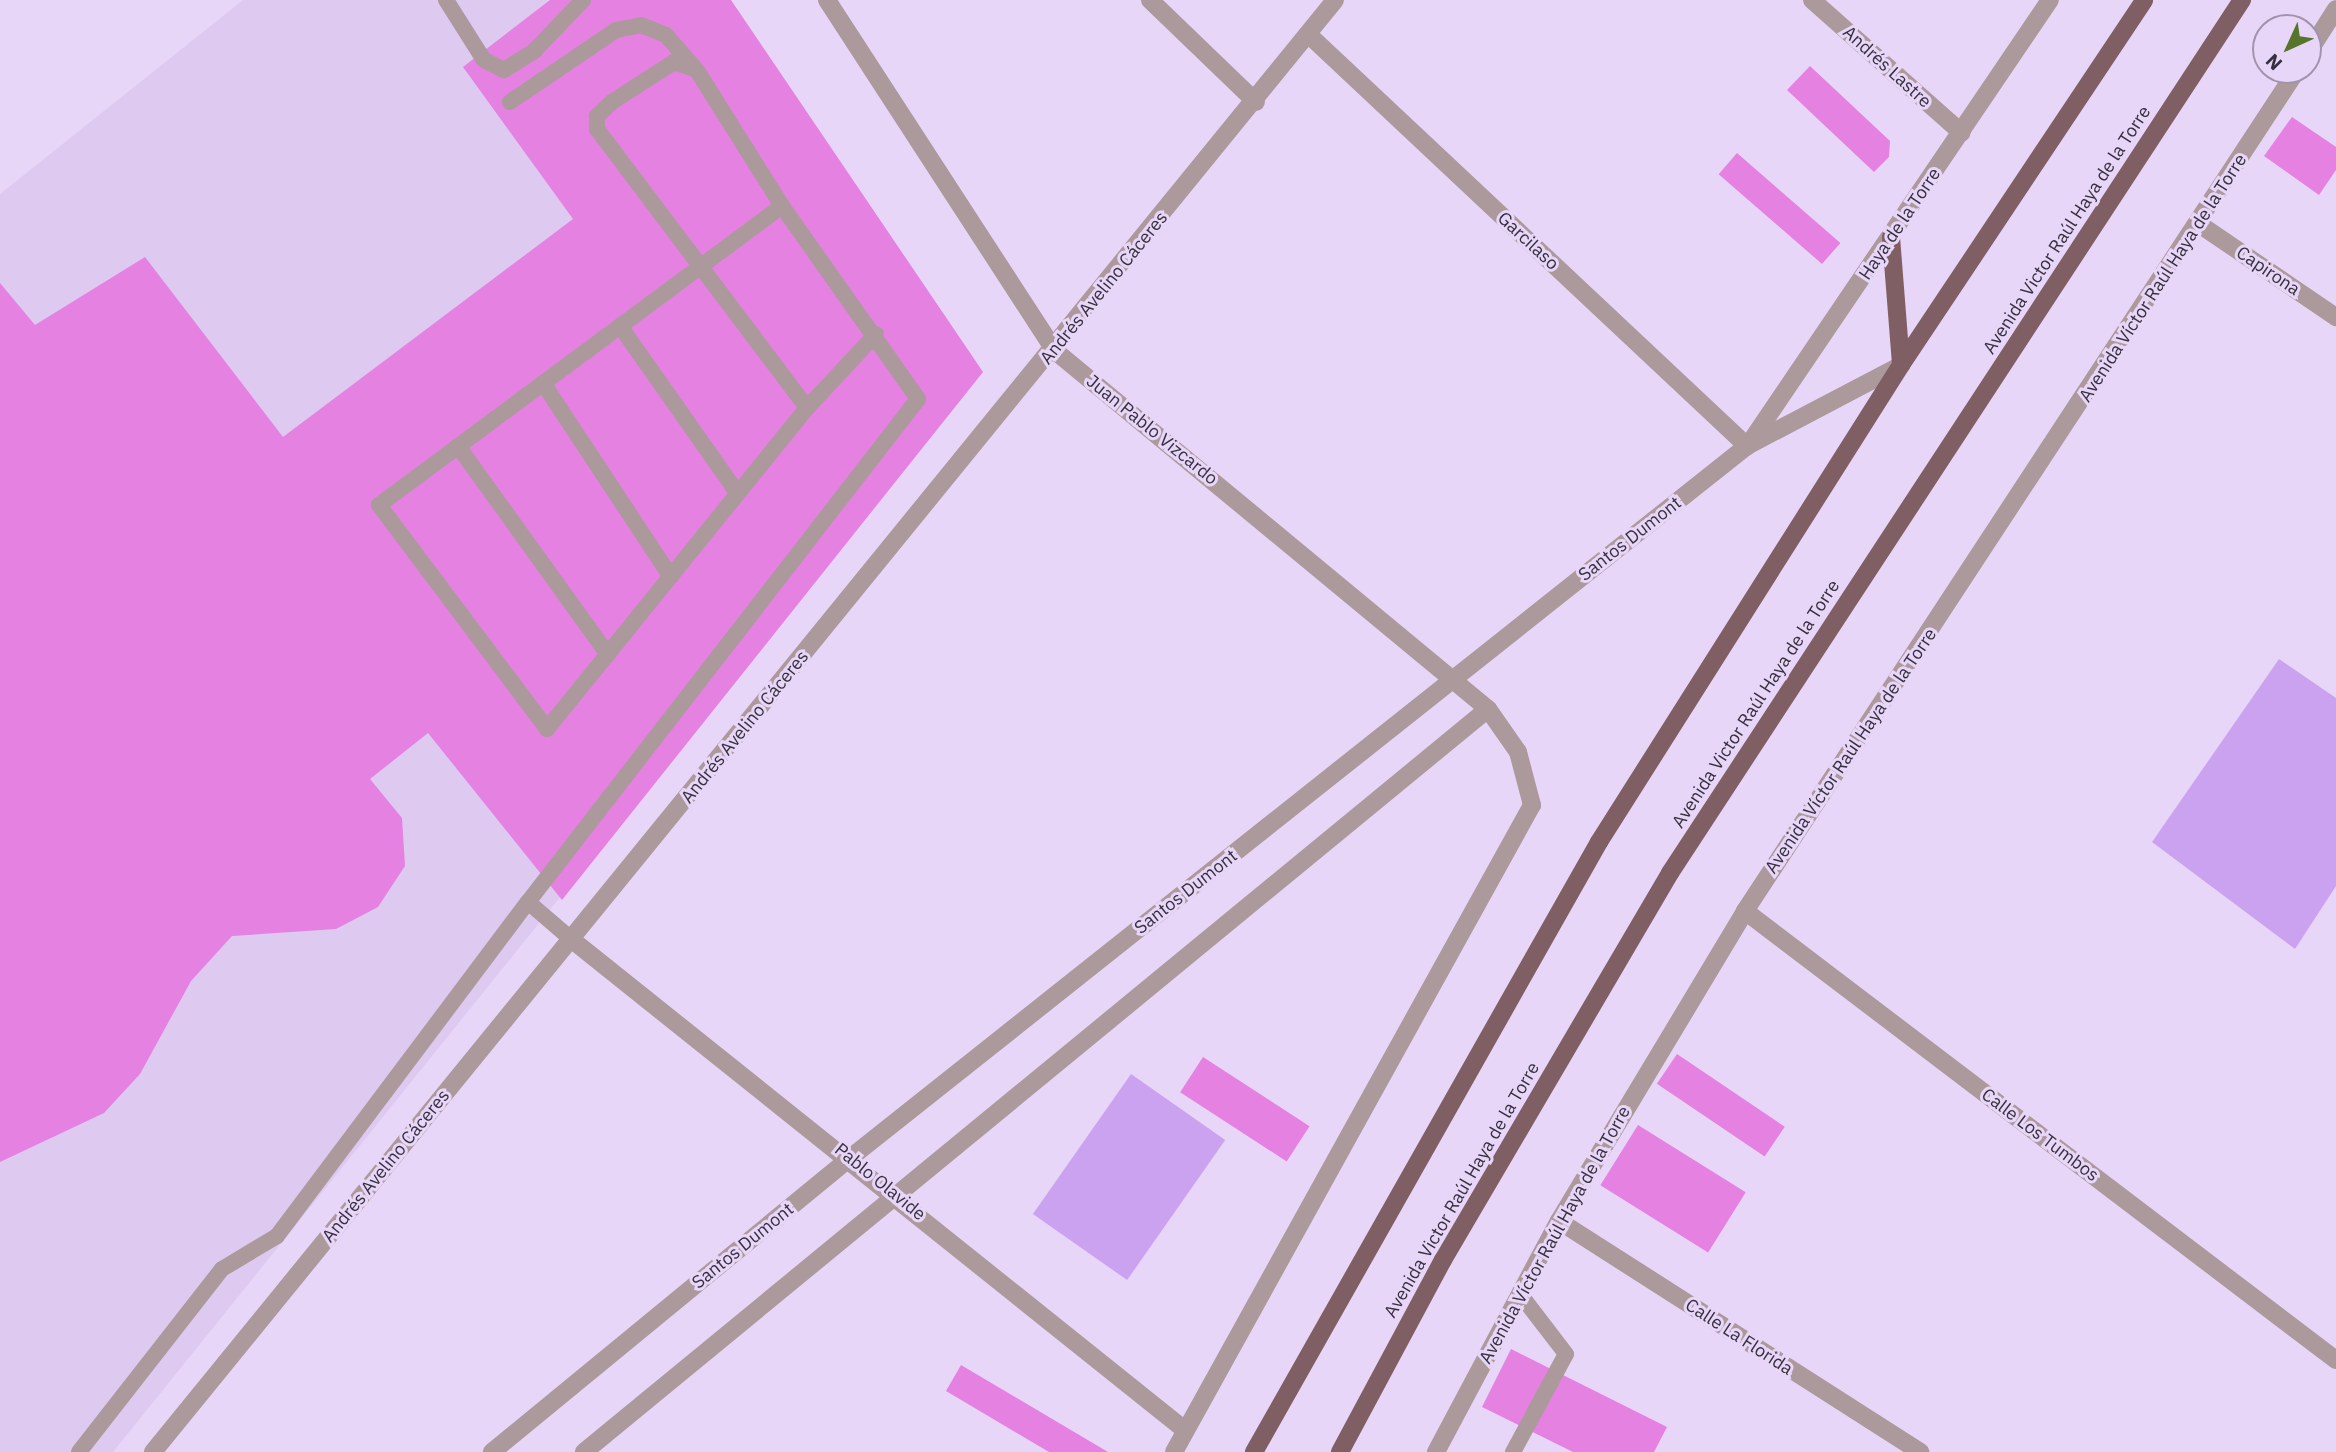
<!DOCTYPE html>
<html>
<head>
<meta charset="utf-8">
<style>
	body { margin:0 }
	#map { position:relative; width:2336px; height:1452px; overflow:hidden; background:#e8d6f9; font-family:"IBM Plex Sans",sans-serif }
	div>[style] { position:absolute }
	.built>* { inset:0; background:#dec9f1 }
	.green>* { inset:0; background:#cba2ef; transform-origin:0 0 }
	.building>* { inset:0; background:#e481e1; transform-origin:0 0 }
	.lane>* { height:16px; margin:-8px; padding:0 8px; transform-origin:8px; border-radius:8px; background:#ac999c }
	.street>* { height:18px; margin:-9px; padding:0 9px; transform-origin:9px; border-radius:9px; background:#ac999c }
	.primary>* { height:18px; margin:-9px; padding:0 9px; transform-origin:9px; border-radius:9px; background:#7f5f64 }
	span { translate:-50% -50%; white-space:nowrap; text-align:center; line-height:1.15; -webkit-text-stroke:6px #e8d6f9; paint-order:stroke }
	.street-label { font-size:18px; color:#362f3d }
	.north { position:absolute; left:2252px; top:14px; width:70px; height:70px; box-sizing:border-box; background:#e8d6f9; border:2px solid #a193ae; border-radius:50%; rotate:225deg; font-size:19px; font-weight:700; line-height:28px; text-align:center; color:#362f3d }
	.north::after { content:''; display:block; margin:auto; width:24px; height:32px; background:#57752a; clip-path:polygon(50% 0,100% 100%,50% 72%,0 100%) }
</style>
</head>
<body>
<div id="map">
	<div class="built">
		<i style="clip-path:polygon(243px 0,730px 0,983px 372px,113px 1452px,0 1452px,0 194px)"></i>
	</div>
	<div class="green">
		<i style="clip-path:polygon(2279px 659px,2336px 698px,2336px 886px,2295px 949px,2152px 842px)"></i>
		<i style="left:1131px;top:1074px;width:115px;height:171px;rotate:35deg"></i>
	</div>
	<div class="building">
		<i style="clip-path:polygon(550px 0,731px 0,983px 372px,562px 900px,428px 733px,370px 779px,402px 818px,405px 866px,378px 907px,336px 929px,232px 936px,191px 981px,140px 1074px,104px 1113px,0 1162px,0 283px,35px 325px,145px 257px,283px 437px,573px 219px,463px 67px)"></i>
		<i style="clip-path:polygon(1810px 66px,1890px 141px,1889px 157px,1874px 172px,1787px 90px)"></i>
		<i style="clip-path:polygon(2292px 117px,2336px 147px,2336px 170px,2319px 195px,2264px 156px)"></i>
		<i style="left:1737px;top:153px;width:137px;height:28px;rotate:41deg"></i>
		<i style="left:1677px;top:1054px;width:130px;height:36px;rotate:34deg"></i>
		<i style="left:1203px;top:1057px;width:127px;height:42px;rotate:33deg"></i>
		<i style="left:1638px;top:1125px;width:127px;height:71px;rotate:32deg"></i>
		<i style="clip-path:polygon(1511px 1349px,1667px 1427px,1654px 1452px,1573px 1452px,1482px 1407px)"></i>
		<i style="clip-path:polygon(961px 1365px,1108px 1452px,1049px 1452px,946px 1391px)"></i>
	</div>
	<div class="lane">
		<i style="left:446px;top:0;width:71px;rotate:57.7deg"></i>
		<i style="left:484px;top:60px;width:22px;rotate:27deg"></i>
		<i style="left:504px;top:70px;width:36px;rotate:-32deg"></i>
		<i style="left:534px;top:51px;width:71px;rotate:-46.1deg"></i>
		<i style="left:692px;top:68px;width:19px;rotate:-162deg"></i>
		<i style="left:674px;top:62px;width:74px;rotate:147.2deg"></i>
		<i style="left:612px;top:102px;width:21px;rotate:137deg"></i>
		<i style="left:597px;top:116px;width:13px;rotate:90deg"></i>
		<i style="left:597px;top:129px;width:349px;rotate:53deg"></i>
		<i style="left:510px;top:102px;width:128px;rotate:-34.2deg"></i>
		<i style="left:616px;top:30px;width:25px;rotate:-11deg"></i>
		<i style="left:641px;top:25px;width:27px;rotate:22deg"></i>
		<i style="left:666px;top:35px;width:49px;rotate:49.1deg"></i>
		<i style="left:698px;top:72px;width:158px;rotate:57.9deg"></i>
		<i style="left:782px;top:206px;width:236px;rotate:54.8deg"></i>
		<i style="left:918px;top:399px;width:636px;rotate:127.79deg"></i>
		<i style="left:782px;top:206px;width:502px;rotate:143.43deg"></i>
		<i style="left:379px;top:505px;width:280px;rotate:53.1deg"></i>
		<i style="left:547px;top:729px;width:413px;rotate:-51deg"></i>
		<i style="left:807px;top:408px;width:101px;rotate:-47deg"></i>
		<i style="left:620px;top:326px;width:205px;rotate:54.9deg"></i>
		<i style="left:543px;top:383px;width:232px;rotate:56.6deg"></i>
		<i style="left:458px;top:446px;width:257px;rotate:54.3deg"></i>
		<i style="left:79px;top:1452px;width:232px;rotate:-52deg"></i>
		<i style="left:222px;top:1269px;width:64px;rotate:-31deg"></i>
		<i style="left:277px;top:1236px;width:418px;rotate:-53.1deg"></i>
		<i style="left:528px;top:902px;width:57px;rotate:40.7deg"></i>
		<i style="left:1513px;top:1452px;width:111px;rotate:-61.6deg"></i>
		<i style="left:1566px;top:1354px;width:76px;rotate:-127.5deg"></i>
	</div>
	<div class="street">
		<i style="left:827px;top:0;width:417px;rotate:57deg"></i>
		<i style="left:1054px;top:350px;width:563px;rotate:39.6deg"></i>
		<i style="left:1488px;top:709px;width:52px;rotate:55.1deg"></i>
		<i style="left:1518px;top:752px;width:55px;rotate:75.2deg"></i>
		<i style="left:1532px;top:805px;width:739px;rotate:118.96deg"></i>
		<i style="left:1150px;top:0;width:147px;rotate:43.9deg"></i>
		<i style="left:1812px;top:0;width:200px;rotate:41.6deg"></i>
		<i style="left:1309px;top:35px;width:601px;rotate:43.18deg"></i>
		<i style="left:2308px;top:53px;width:52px;rotate:-57.5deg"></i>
		<i style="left:2199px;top:224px;width:166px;rotate:34.2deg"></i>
		<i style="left:1749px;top:444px;width:536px;rotate:-55.87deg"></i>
		<i style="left:1745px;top:911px;width:742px;rotate:37.23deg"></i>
		<i style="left:571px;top:939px;width:786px;rotate:38.65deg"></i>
		<i style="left:1559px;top:1221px;width:429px;rotate:32.6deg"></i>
		<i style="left:153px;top:1452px;width:1872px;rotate:-50.85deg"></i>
		<i style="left:492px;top:1452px;width:463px;rotate:-39.4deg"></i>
		<i style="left:850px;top:1158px;width:1145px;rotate:-38.44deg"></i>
		<i style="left:1747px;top:446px;width:174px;rotate:-27.7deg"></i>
		<i style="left:584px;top:1452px;width:1170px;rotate:-39.42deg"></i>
		<i style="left:1436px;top:1452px;width:262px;rotate:-62deg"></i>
		<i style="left:1559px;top:1221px;width:362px;rotate:-59deg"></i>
		<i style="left:1745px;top:911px;width:1006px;rotate:-56.72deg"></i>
	</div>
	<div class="primary">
		<i style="left:1891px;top:237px;width:128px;rotate:85.5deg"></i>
		<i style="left:1254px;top:1452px;width:701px;rotate:-60.51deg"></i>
		<i style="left:1599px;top:842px;width:565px;rotate:-57.66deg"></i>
		<i style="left:1901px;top:365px;width:438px;rotate:-56.3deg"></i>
		<i style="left:1340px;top:1452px;width:218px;rotate:-61.8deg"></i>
		<i style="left:1443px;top:1260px;width:449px;rotate:-59.6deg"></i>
		<i style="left:1670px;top:873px;width:1044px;rotate:-56.77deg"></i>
	</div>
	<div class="street-label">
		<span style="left:1887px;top:67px;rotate:42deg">Andrés Lastre</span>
		<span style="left:1900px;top:224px;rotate:-56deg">Haya de la Torre</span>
		<span style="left:2067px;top:230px;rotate:-57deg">Avenida Victor Raúl Haya de la Torre</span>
		<span style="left:1528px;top:241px;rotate:43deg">Garcilaso</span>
		<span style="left:2268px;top:271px;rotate:34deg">Capirona</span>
		<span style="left:2163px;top:278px;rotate:-57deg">Avenida Víctor Raúl Haya de la Torre</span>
		<span style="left:1104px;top:288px;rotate:-51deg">Andrés Avelino Cáceres</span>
		<span style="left:1152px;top:430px;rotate:39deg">Juan Pablo Vizcardo</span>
		<span style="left:1630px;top:539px;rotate:-38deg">Santos Dumont</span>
		<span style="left:1756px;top:704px;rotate:-57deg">Avenida Victor Raúl Haya de la Torre</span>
		<span style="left:745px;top:727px;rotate:-51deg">Andrés Avelino Cáceres</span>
		<span style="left:1851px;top:751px;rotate:-56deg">Avenida Víctor Raúl Haya de la Torre</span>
		<span style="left:1186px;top:892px;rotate:-38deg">Santos Dumont</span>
		<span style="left:2040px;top:1135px;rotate:37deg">Calle Los Tumbos</span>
		<span style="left:386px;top:1166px;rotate:-51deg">Andrés Avelino Cáceres</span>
		<span style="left:880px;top:1182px;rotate:39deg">Pablo Olavide</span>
		<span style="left:1462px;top:1190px;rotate:-60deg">Avenida Victor Raúl Haya de la Torre</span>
		<span style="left:1555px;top:1235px;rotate:-61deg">Avenida Víctor Raúl Haya de la Torre</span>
		<span style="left:743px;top:1246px;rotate:-39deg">Santos Dumont</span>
		<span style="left:1739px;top:1337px;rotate:33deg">Calle La Florida</span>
	</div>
	<div class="north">N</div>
</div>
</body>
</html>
